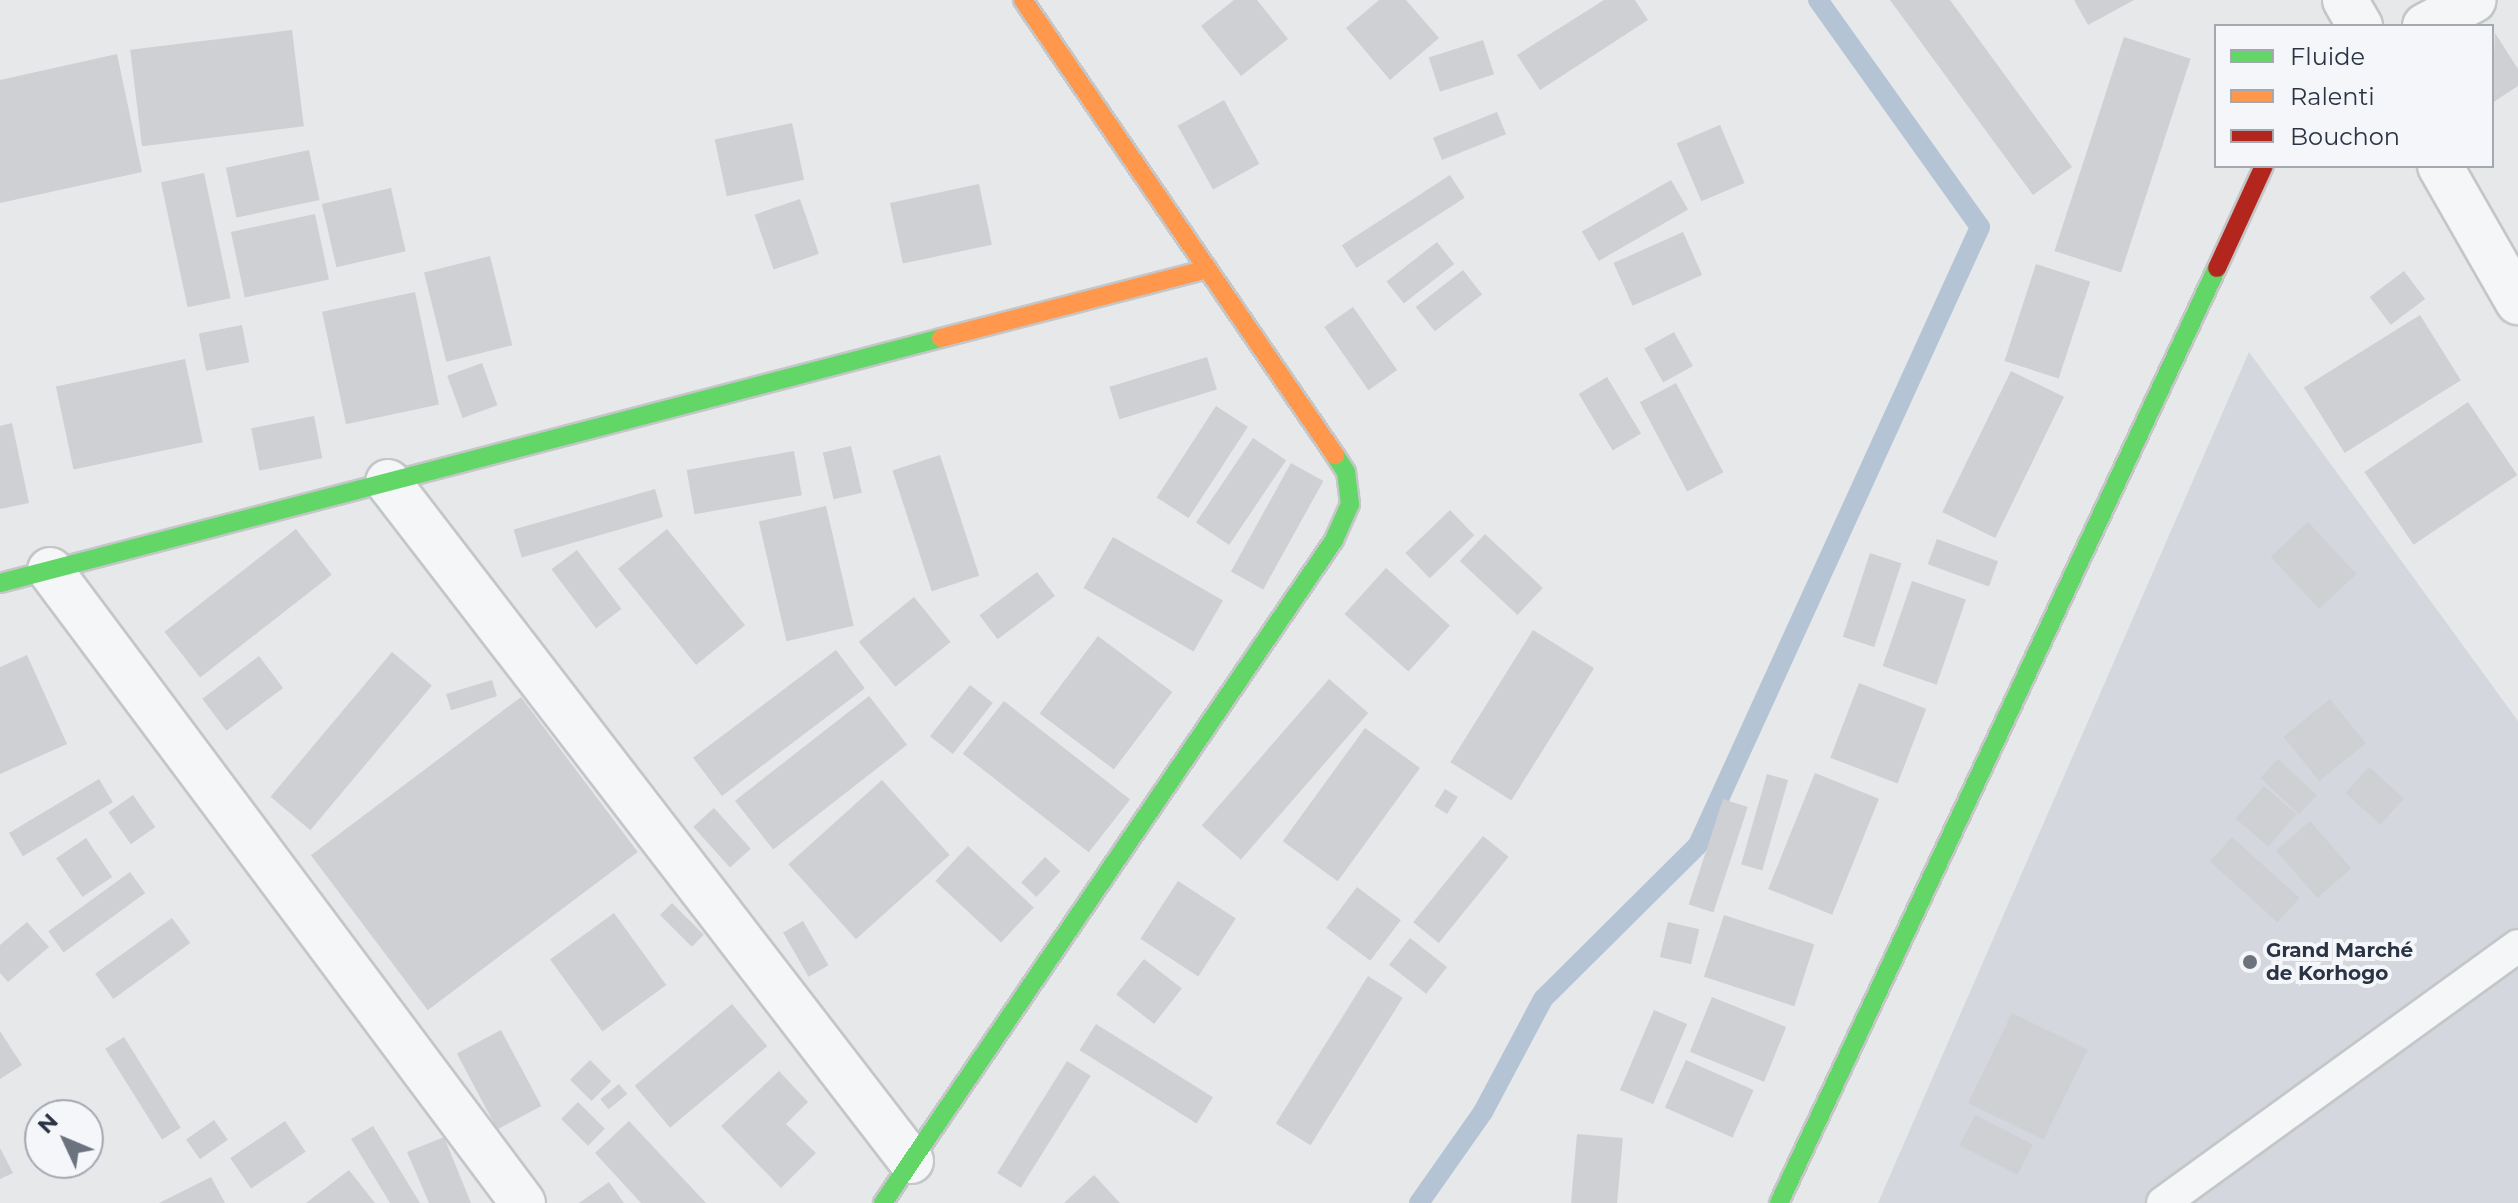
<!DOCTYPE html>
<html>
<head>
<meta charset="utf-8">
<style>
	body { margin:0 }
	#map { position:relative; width:2518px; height:1203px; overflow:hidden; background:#e6e8ea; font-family:Montserrat,sans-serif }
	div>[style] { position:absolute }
	.built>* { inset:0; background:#d4d7dd }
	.stream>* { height:20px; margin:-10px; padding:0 10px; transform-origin:10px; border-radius:10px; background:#b4c4d5 }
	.building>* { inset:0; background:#ced0d3; transform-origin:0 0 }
	.roads { filter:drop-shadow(2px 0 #c4c6c8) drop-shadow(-2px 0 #c4c6c8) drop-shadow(0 2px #c4c6c8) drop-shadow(0 -2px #c4c6c8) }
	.lane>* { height:32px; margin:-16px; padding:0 16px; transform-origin:16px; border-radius:16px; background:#f5f6f7 }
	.street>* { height:44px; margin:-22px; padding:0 22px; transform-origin:22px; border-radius:22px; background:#f5f6f7 }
	.fast>* { height:18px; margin:-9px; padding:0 9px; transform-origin:9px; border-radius:9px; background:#63d668 }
	.slow>* { height:18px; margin:-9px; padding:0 9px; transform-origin:9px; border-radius:9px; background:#ff974d }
	.jam>* { height:18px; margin:-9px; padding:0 9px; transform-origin:9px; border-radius:9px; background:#b3261e }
	.dots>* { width:22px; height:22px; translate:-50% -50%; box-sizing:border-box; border:4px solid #f4f6f9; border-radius:50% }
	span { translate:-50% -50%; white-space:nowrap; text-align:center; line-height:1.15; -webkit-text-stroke:8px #f4f6f9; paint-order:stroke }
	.poi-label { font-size:20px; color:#2b3445; font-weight:700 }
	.left { translate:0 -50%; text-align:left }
	.legend { position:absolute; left:2214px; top:24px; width:280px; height:144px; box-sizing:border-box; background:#f4f6f9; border:2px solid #a4a8b1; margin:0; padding:10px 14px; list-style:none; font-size:24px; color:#2b3445 }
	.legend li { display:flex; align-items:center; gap:16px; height:40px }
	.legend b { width:40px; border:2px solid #a4a8b1 }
	.north { position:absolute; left:24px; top:1099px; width:80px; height:80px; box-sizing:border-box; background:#f4f6f9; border:2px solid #a4a8b1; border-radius:50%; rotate:314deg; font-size:22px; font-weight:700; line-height:32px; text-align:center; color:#2b3445 }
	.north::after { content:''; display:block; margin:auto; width:28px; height:36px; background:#6c737f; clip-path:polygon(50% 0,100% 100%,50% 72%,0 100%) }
</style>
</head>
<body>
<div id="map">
	<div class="built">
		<i style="clip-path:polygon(2249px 352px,2518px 721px,2518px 1203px,1878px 1203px)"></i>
	</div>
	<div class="stream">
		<i style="left:1419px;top:1203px;width:111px;rotate:-54.9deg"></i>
		<i style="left:1483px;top:1112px;width:128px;rotate:-62deg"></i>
		<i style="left:1543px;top:999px;width:218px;rotate:-44.8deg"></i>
		<i style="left:1698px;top:845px;width:679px;rotate:-65.47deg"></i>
		<i style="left:1980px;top:227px;width:279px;rotate:-125.5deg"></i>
	</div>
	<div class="building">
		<i style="clip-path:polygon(1234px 0,1257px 0,1288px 39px,1241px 76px,1201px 26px)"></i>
		<i style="clip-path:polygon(1379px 0,1406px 0,1439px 38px,1390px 80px,1346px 28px)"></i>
		<i style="clip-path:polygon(1604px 0,1635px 0,1648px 20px,1540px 90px,1517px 55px)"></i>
		<i style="clip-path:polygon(1890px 0,1950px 0,2072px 167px,2033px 195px)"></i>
		<i style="clip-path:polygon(2074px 0,2134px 0,2088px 25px)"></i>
		<i style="left:292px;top:30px;width:97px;height:163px;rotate:83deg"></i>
		<i style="clip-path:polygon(2495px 33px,2518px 69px,2518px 86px,2492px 103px)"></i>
		<i style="left:2124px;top:37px;width:70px;height:225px;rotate:18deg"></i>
		<i style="left:1483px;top:40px;width:36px;height:57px;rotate:72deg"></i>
		<i style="clip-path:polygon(117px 54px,142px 172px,0 203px,0 80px)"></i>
		<i style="left:1224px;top:100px;width:73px;height:53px;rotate:61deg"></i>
		<i style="left:1497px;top:112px;width:24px;height:69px;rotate:68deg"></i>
		<i style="left:792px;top:123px;width:58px;height:79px;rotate:78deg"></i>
		<i style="left:1720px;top:125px;width:63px;height:47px;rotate:67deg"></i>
		<i style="left:309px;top:150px;width:51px;height:85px;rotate:78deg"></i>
		<i style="left:204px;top:173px;width:128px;height:44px;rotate:78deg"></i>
		<i style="left:1450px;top:175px;width:27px;height:129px;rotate:57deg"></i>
		<i style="left:1671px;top:180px;width:34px;height:103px;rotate:60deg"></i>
		<i style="left:979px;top:184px;width:62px;height:91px;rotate:78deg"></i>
		<i style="left:391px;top:188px;width:65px;height:71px;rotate:77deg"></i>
		<i style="left:800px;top:199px;width:58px;height:48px;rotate:71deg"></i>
		<i style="left:315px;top:214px;width:67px;height:86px;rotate:78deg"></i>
		<i style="left:1683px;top:232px;width:47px;height:76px;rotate:66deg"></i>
		<i style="left:1437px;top:242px;width:28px;height:64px;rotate:52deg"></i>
		<i style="left:490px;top:256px;width:92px;height:68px;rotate:76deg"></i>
		<i style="left:2036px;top:264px;width:57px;height:102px;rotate:18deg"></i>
		<i style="left:1463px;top:270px;width:31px;height:60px;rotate:52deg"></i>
		<i style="left:2404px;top:271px;width:35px;height:43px;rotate:53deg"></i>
		<i style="left:415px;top:292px;width:115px;height:95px;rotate:78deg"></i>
		<i style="left:1353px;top:307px;width:77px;height:35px;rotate:55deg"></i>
		<i style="left:2420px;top:315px;width:77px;height:137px;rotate:58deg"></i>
		<i style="left:242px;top:325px;width:38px;height:44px;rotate:79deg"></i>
		<i style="left:1674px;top:332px;width:39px;height:34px;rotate:61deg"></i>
		<i style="left:1207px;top:357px;width:34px;height:102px;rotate:73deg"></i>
		<i style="left:185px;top:359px;width:85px;height:132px;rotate:78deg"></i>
		<i style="left:482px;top:363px;width:45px;height:37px;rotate:70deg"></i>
		<i style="left:2011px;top:371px;width:59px;height:157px;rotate:26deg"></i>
		<i style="left:1607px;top:377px;width:66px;height:33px;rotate:59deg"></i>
		<i style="left:1676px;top:383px;width:101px;height:41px;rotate:62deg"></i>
		<i style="left:2468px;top:402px;width:88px;height:125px;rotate:56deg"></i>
		<i style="left:1216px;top:406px;width:38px;height:109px;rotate:33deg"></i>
		<i style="left:314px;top:416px;width:43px;height:64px;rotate:79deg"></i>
		<i style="clip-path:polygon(12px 423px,29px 503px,0 509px,0 426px)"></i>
		<i style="left:1253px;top:438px;width:40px;height:102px;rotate:34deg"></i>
		<i style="left:851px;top:446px;width:48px;height:29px;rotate:77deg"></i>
		<i style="left:794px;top:451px;width:45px;height:109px;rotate:80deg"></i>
		<i style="left:940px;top:455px;width:127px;height:50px;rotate:72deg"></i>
		<i style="left:1291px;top:463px;width:37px;height:124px;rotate:29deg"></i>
		<i style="left:655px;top:489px;width:29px;height:147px;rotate:74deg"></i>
		<i style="left:826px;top:506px;width:123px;height:69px;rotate:77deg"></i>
		<i style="left:1450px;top:510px;width:35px;height:62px;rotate:46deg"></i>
		<i style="left:2308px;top:522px;width:71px;height:51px;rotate:47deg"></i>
		<i style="left:296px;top:529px;width:58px;height:167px;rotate:52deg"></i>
		<i style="left:667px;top:529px;width:124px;height:63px;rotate:51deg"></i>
		<i style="left:1485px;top:534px;width:79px;height:37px;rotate:43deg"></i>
		<i style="left:1113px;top:537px;width:127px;height:59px;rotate:30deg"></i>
		<i style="left:1937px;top:539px;width:65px;height:27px;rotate:20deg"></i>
		<i style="left:577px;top:550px;width:74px;height:32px;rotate:53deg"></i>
		<i style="left:1870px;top:553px;width:33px;height:88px;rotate:18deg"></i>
		<i style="left:1386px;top:568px;width:86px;height:62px;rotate:42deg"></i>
		<i style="left:1037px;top:572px;width:30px;height:72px;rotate:53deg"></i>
		<i style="left:1912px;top:581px;width:57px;height:90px;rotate:19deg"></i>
		<i style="left:914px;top:597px;width:58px;height:71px;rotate:51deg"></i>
		<i style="left:1533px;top:630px;width:72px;height:156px;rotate:32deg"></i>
		<i style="left:1098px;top:636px;width:93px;height:97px;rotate:37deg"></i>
		<i style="left:836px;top:650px;width:48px;height:179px;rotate:53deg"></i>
		<i style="left:392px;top:652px;width:52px;height:189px;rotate:40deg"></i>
		<i style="clip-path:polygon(27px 655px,67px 744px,0 774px,0 667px)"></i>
		<i style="left:259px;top:656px;width:40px;height:71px;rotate:53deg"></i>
		<i style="left:1329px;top:679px;width:52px;height:194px;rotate:41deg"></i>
		<i style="left:492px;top:680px;width:17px;height:48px;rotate:73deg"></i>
		<i style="left:1859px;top:683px;width:72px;height:80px;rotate:21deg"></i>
		<i style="left:970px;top:685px;width:29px;height:65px;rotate:38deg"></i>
		<i style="left:869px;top:696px;width:62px;height:170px;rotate:52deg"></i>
		<i style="left:521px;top:697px;width:194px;height:263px;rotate:53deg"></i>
		<i style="left:2330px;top:699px;width:57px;height:60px;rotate:51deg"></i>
		<i style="left:1004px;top:701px;width:160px;height:67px;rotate:38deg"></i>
		<i style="left:1365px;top:728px;width:68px;height:140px;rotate:36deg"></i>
		<i style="left:2278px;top:759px;width:53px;height:26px;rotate:43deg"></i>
		<i style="left:2369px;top:767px;width:47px;height:35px;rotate:42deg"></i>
		<i style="left:1815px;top:773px;width:69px;height:125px;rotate:22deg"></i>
		<i style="left:1767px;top:774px;width:22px;height:94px;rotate:16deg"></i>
		<i style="left:99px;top:779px;width:27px;height:105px;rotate:59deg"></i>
		<i style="left:882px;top:780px;width:101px;height:126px;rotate:48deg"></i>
		<i style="left:2264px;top:786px;width:43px;height:43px;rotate:41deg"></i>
		<i style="left:1445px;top:789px;width:15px;height:20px;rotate:32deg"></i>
		<i style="left:133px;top:795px;width:39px;height:30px;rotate:55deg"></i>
		<i style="left:1723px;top:799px;width:26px;height:111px;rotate:18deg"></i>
		<i style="left:714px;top:808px;width:55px;height:28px;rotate:48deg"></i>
		<i style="left:2310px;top:821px;width:63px;height:45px;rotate:49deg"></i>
		<i style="left:1483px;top:836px;width:33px;height:111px;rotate:39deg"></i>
		<i style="left:2232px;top:837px;width:91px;height:33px;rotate:42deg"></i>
		<i style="left:86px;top:838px;width:47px;height:36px;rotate:56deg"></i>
		<i style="left:968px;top:846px;width:90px;height:48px;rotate:43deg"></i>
		<i style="left:1045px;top:857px;width:21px;height:35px;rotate:43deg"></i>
		<i style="left:130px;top:872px;width:26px;height:101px;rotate:54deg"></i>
		<i style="left:1178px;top:881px;width:69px;height:69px;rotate:33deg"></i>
		<i style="left:1357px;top:887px;width:55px;height:51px;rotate:37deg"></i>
		<i style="left:672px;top:903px;width:45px;height:17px;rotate:45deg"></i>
		<i style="left:614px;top:913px;width:89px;height:79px;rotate:54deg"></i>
		<i style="left:1724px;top:915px;width:95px;height:65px;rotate:18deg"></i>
		<i style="left:172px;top:918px;width:31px;height:95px;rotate:54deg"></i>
		<i style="left:803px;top:921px;width:51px;height:23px;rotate:60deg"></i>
		<i style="clip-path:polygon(27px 922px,49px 947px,8px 982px,0 973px,0 945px)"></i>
		<i style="left:1668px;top:922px;width:32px;height:36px;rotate:13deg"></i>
		<i style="left:1410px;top:938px;width:47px;height:34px;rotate:38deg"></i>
		<i style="left:1144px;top:959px;width:48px;height:45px;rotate:38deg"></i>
		<i style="left:1368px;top:976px;width:41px;height:174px;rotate:32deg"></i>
		<i style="left:1712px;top:997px;width:80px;height:59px;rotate:22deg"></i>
		<i style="left:732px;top:1004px;width:55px;height:127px;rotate:50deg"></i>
		<i style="left:1654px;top:1010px;width:36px;height:87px;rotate:23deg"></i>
		<i style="left:2012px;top:1013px;width:84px;height:100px;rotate:26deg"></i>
		<i style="left:1096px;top:1024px;width:138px;height:31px;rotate:32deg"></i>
		<i style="left:501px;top:1030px;width:86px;height:50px;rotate:62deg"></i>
		<i style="clip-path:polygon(0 1031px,22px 1065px,0 1079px)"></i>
		<i style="left:124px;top:1037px;width:107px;height:22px;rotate:58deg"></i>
		<i style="left:590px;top:1060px;width:30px;height:28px;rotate:45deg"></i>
		<i style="left:1686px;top:1060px;width:74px;height:52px;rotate:24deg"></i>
		<i style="left:1067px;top:1061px;width:28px;height:132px;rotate:32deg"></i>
		<i style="clip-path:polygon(779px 1071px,808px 1102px,786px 1124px,816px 1153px,781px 1188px,721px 1126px)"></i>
		<i style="left:619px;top:1084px;width:13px;height:24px;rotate:51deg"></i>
		<i style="left:578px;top:1102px;width:38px;height:24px;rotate:45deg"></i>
		<i style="left:1975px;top:1115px;width:65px;height:34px;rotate:27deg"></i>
		<i style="left:214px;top:1120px;width:24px;height:34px;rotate:55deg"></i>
		<i style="left:285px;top:1121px;width:37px;height:66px;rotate:56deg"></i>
		<i style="clip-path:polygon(629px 1121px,706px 1203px,641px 1203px,595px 1153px)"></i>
		<i style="clip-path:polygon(373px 1126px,420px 1203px,390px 1203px,351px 1139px)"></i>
		<i style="left:1577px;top:1134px;width:46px;height:69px;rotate:5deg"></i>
		<i style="clip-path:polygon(444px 1137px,471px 1203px,429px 1203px,407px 1152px)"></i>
		<i style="clip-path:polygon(0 1148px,13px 1173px,0 1179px)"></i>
		<i style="clip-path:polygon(349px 1170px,375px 1203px,306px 1203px)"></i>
		<i style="clip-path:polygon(1094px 1175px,1120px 1203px,1064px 1203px)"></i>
		<i style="clip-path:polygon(211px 1177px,225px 1203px,159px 1203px)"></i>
		<i style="clip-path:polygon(609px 1182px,624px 1203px,579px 1203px)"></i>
	</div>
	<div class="roads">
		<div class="lane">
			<i style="left:2163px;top:1203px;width:438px;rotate:-35.9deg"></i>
		</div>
		<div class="street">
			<i style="left:2345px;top:0;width:30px;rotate:60deg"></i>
			<i style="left:2425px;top:26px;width:55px;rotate:-28deg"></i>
			<i style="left:2440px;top:166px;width:157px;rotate:60.2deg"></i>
			<i style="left:388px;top:482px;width:857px;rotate:52.39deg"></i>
			<i style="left:50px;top:570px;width:790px;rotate:53.23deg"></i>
		</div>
		<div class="fast">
			<i style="left:0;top:583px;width:972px;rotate:-14.59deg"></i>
			<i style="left:883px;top:1203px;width:802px;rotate:-55.77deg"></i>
			<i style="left:1334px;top:540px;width:39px;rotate:-66deg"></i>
			<i style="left:1350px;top:504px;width:32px;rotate:-97deg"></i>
			<i style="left:1346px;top:472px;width:20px;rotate:-123deg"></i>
			<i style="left:1779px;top:1203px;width:1033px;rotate:-64.9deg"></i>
		</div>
		<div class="slow">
			<i style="left:1023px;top:0;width:552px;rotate:55.56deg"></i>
			<i style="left:941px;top:338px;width:275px;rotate:-14.5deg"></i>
		</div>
		<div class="jam">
			<i style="left:2217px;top:268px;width:112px;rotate:-65.3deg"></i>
		</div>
	</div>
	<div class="dots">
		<i style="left:2250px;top:962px;background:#6c737f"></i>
	</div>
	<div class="poi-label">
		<span class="left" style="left:2266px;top:962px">Grand Marché<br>de Korhogo</span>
	</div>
	<ul class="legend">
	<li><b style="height:10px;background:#63d668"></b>Fluide</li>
	<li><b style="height:10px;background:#ff974d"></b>Ralenti</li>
	<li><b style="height:10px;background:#b3261e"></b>Bouchon</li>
	</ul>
	<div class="north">N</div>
</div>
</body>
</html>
